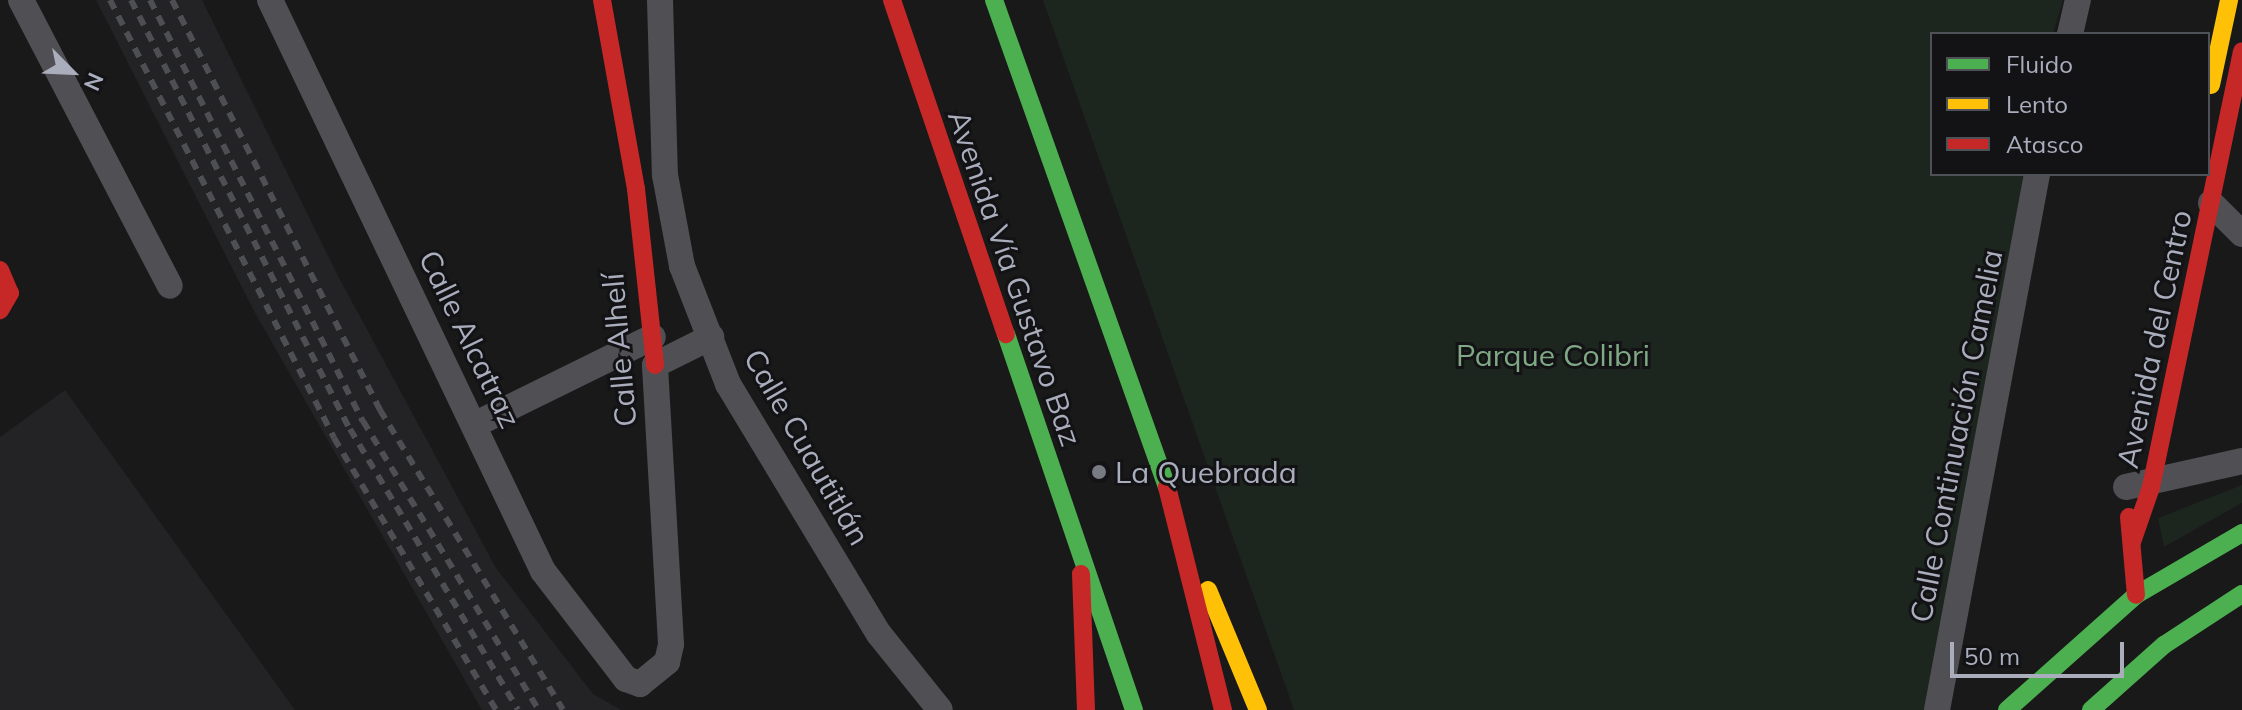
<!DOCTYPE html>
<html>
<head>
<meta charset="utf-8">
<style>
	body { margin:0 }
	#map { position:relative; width:2242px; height:710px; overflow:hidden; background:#19191a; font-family:Mulish,sans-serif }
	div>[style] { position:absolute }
	.built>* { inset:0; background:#232326 }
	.green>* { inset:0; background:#1d251f }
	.street>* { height:26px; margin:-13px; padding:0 13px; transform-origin:13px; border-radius:13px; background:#4f4f54 }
	.fast>* { height:18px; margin:-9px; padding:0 9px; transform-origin:9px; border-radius:9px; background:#4caf50 }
	.slow>* { height:18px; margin:-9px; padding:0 9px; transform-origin:9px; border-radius:9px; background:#ffc107 }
	.jam>* { height:18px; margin:-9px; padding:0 9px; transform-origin:9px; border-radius:9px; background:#c62828 }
	.rail>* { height:6px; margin-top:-3px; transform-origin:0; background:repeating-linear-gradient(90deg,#4e4f53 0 10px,transparent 0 18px) }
	.dots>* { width:22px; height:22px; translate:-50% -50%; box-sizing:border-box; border:4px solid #131316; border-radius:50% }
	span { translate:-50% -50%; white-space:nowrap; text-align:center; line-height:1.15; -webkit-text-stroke:6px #131316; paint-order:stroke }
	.street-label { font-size:30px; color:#a9adbc }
	.park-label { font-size:30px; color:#7fa985 }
	.poi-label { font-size:30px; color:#a9adbc }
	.left { translate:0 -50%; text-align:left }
	.legend { position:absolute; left:1930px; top:32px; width:280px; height:144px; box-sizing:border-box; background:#131316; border:2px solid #4f5158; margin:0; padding:10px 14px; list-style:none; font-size:24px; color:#a9adbc }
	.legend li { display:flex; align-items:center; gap:16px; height:40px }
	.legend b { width:40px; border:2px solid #4f5158 }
	.north { position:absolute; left:32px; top:32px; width:80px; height:80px; -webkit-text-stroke:6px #131316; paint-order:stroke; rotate:114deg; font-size:22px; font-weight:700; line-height:32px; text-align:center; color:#a9adbc }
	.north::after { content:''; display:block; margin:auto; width:28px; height:36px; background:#a9adbc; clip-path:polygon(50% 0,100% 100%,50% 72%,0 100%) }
	.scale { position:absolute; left:1950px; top:642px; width:174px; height:36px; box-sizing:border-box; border:4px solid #a9adbc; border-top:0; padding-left:10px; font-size:24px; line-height:28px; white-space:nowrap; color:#a9adbc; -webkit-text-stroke:6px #131316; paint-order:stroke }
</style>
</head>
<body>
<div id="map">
	<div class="built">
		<i style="clip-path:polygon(96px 0,202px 0,337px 274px,496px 568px,593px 694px,621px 710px,482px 710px,254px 311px)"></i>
		<i style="clip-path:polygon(65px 390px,295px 710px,0 710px,0 437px)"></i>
	</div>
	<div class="green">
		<i style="clip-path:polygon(1043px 0,2063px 0,2053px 34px,1932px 34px,1932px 174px,2029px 174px,1935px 710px,1294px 710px)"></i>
		<i style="clip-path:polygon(2242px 485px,2242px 503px,2164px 547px,2158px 518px)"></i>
	</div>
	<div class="street">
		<i style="left:21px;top:0;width:322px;rotate:62.5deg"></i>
		<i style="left:270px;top:0;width:633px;rotate:64.45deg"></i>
		<i style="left:543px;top:571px;width:136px;rotate:52.5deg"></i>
		<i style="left:626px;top:679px;width:15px;rotate:20deg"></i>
		<i style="left:640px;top:684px;width:35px;rotate:-39deg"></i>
		<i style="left:667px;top:662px;width:18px;rotate:-77deg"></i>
		<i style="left:671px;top:644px;width:279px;rotate:-93.3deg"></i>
		<i style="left:655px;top:365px;width:63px;rotate:-26.6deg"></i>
		<i style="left:660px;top:0;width:175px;rotate:88.4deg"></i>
		<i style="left:665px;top:175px;width:93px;rotate:79.4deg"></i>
		<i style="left:682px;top:266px;width:127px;rotate:68.7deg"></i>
		<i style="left:728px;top:384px;width:292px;rotate:58.9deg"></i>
		<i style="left:879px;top:634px;width:97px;rotate:51.2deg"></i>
		<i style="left:2070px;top:34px;width:35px;rotate:-77deg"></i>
		<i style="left:2211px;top:203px;width:44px;rotate:45deg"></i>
		<i style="left:476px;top:424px;width:197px;rotate:-26.2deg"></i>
		<i style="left:2126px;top:487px;width:119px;rotate:-12.6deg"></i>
		<i style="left:1937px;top:710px;width:545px;rotate:-79.43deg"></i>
	</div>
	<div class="fast">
		<i style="left:994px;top:0;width:517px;rotate:70.44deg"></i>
		<i style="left:1006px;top:334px;width:397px;rotate:71.2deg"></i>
		<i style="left:2007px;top:710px;width:173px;rotate:-41.7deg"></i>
		<i style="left:2136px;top:595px;width:123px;rotate:-30.3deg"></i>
		<i style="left:2091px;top:710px;width:98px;rotate:-41.7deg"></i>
		<i style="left:2164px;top:645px;width:93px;rotate:-33.2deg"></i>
	</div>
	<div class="slow">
		<i style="left:2211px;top:85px;width:87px;rotate:-78deg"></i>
		<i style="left:1208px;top:590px;width:130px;rotate:67.4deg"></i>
	</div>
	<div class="jam">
		<i style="left:602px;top:0;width:192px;rotate:79.8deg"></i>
		<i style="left:636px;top:189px;width:177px;rotate:83.8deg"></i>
		<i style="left:892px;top:0;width:353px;rotate:71.2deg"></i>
		<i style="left:0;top:270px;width:25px;rotate:67deg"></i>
		<i style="left:10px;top:293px;width:20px;rotate:120deg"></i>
		<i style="left:1167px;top:487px;width:230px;rotate:75.9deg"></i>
		<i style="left:2129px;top:517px;width:78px;rotate:84.9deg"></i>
		<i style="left:2132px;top:542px;width:58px;rotate:-70.9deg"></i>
		<i style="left:2151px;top:487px;width:445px;rotate:-78.2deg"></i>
		<i style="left:1081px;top:574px;width:136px;rotate:87.9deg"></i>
	</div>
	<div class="rail">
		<i style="left:110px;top:0;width:492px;rotate:62.9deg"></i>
		<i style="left:334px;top:438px;width:317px;rotate:59.2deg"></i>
		<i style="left:131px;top:0;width:482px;rotate:63deg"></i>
		<i style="left:350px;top:429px;width:327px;rotate:59.1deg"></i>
		<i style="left:150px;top:0;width:472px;rotate:63.2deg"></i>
		<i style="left:363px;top:421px;width:338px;rotate:58.7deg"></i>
		<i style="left:172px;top:0;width:460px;rotate:63.1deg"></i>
		<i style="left:380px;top:410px;width:351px;rotate:58.6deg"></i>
	</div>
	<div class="dots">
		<i style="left:1099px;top:472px;background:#777983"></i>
	</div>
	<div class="street-label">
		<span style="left:1015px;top:278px;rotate:71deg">Avenida Vía Gustavo Baz</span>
		<span style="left:470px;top:339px;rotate:64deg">Calle Alcatraz</span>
		<span style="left:2154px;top:339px;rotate:-78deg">Avenida del Centro</span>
		<span style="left:619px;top:350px;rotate:-95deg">Calle Alhelí</span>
		<span style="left:1956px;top:436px;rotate:-79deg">Calle Continuación Camelia</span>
		<span style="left:807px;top:447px;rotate:60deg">Calle Cuautitlán</span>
	</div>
	<div class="park-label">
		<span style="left:1553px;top:355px">Parque Colibri</span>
	</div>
	<div class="poi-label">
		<span class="left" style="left:1115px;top:472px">La Quebrada</span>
	</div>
	<ul class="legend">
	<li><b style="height:10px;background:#4caf50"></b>Fluido</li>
	<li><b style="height:10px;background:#ffc107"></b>Lento</li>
	<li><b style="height:10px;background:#c62828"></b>Atasco</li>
	</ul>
	<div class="north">N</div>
	<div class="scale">50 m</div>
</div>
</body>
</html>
